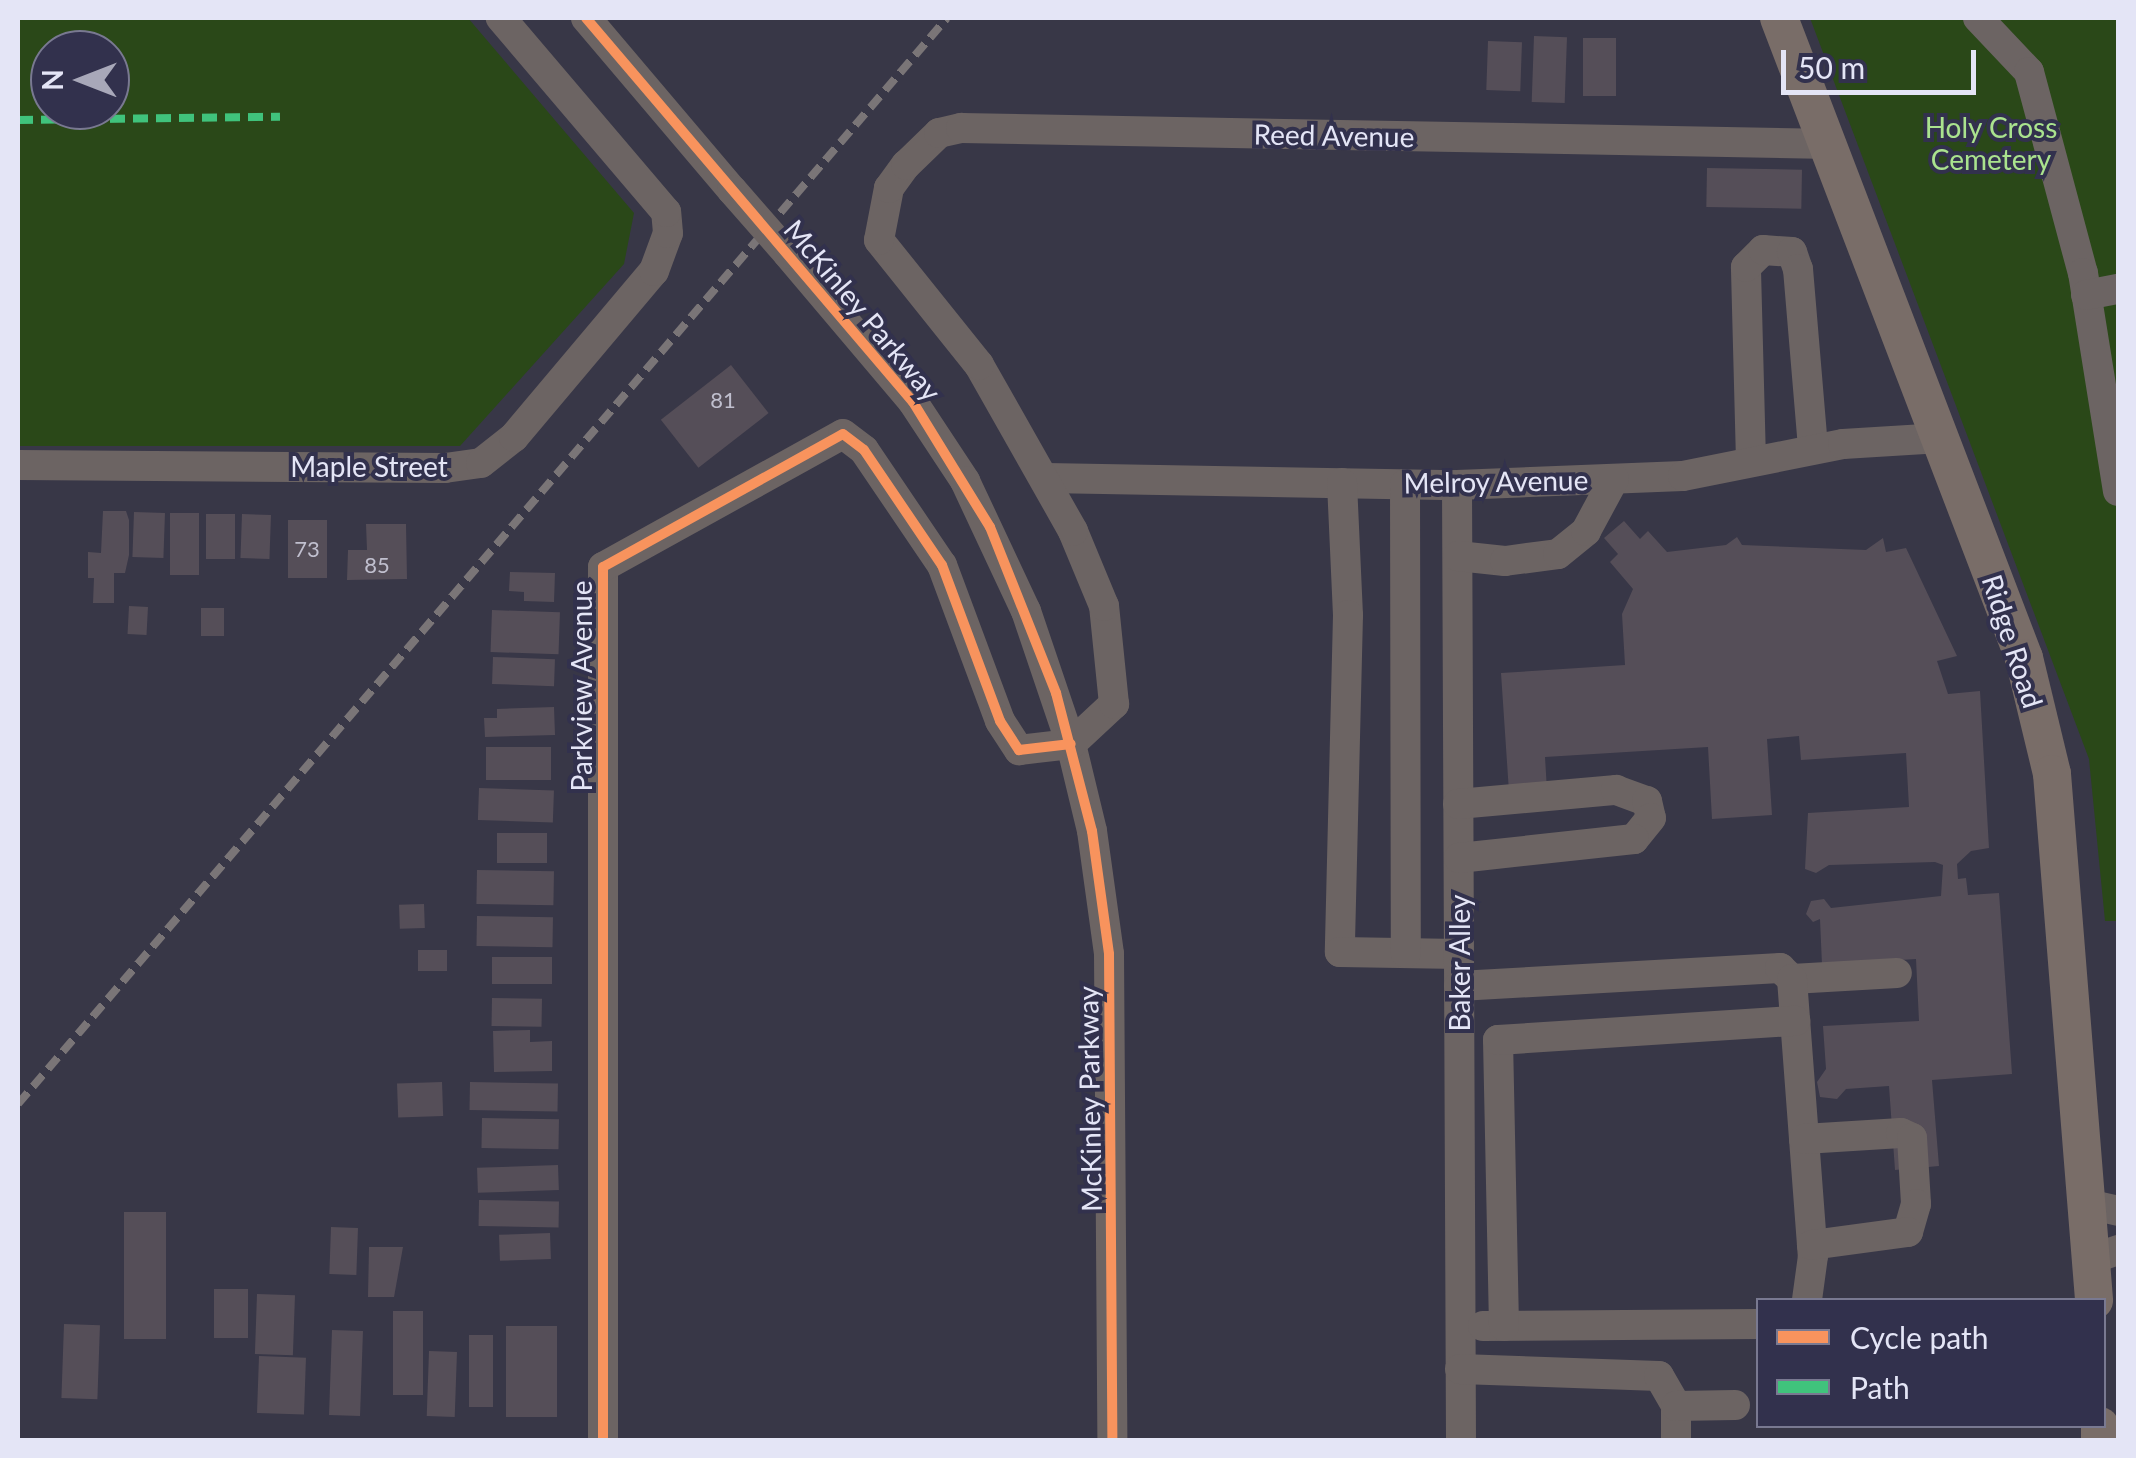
<!DOCTYPE html>
<html>
<head>
<meta charset="utf-8">
<style>
	body { margin:0 }
	#map { position:relative; width:2136px; height:1458px; overflow:hidden; background:#383747; font-family:Lato,sans-serif }
	div>[style] { position:absolute }
	.green>* { inset:0; background:#2a4818 }
	.building>* { inset:0; background:#554e58; transform-origin:0 0 }
	.minor>* { height:30px; margin:-15px; padding:0 15px; transform-origin:15px; border-radius:15px; background:#6c6463 }
	.major>* { height:38px; margin:-19px; padding:0 19px; transform-origin:19px; border-radius:19px; background:#796d68 }
	.rail>* { height:8px; margin-top:-4px; transform-origin:0; background:repeating-linear-gradient(90deg,#7a7577 0 15px,transparent 0 23px) }
	.minor-bridge>* { height:30px; margin:-15px; padding:0 15px; transform-origin:15px; border-radius:15px; background:#6c6463 }
	.quiet>* { height:8px; margin-top:-4px; transform-origin:0; background:repeating-linear-gradient(90deg,#40c37c 0 15px,transparent 0 23px) }
	.cycleway>* { height:10px; margin:-5px; padding:0 5px; transform-origin:5px; border-radius:5px; background:#f8935d }
	span { translate:-50% -50%; white-space:nowrap; text-align:center; line-height:1.15; -webkit-text-stroke:8px #32314d; paint-order:stroke }
	.number-label { font-size:22px; color:#c0bfce }
	.number-label span { -webkit-text-stroke-width:0 }
	.park-label { font-size:28px; color:#aae38e }
	.street-label { font-size:28px; color:#e4e5f6 }
	.frame { position:absolute; inset:0; border:20px solid #e4e5f6; pointer-events:none }
	.legend { position:absolute; left:1756px; top:1298px; width:350px; height:130px; box-sizing:border-box; background:#32314d; border:2px solid #797991; margin:0; padding:12px 18px; list-style:none; font-size:30px; color:#e4e5f6 }
	.legend li { display:flex; align-items:center; gap:20px; height:50px }
	.legend b { width:50px; border:2px solid #797991 }
	.north { position:absolute; left:30px; top:30px; width:100px; height:100px; box-sizing:border-box; background:#32314d; border:2px solid #797991; border-radius:50%; rotate:270deg; font-size:28px; font-weight:700; line-height:40px; text-align:center; color:#e4e5f6 }
	.north::after { content:''; display:block; margin:auto; width:35px; height:45px; background:#a8a8b9; clip-path:polygon(50% 0,100% 100%,50% 72%,0 100%) }
	.scale { position:absolute; left:1781px; top:50px; width:195px; height:45px; box-sizing:border-box; border:5px solid #e4e5f6; border-top:0; padding-left:12px; font-size:30px; line-height:35px; white-space:nowrap; color:#e4e5f6; -webkit-text-stroke:8px #32314d; paint-order:stroke }
</style>
</head>
<body>
<div id="map">
	<div class="green">
		<i style="clip-path:polygon(evenodd,18px 18px,468px 18px,634px 213px,624px 264px,460px 446px,18px 446px,18px 18px,50px 50px,110px 50px,110px 110px,50px 110px,50px 50px)"></i>
		<i style="clip-path:polygon(1810px 18px,2118px 18px,2118px 921px,2105px 921px,2089px 759px)"></i>
	</div>
	<div class="building">
		<i style="left:1534px;top:36px;width:33px;height:66px;rotate:2deg"></i>
		<i style="left:1583px;top:38px;width:33px;height:58px"></i>
		<i style="left:1488px;top:41px;width:34px;height:49px;rotate:2deg"></i>
		<i style="left:1707px;top:168px;width:95px;height:39px;rotate:1deg"></i>
		<i style="left:731px;top:365px;width:61px;height:89px;rotate:52deg"></i>
		<i style="clip-path:polygon(103px 511px,126px 511px,129px 520px,129px 555px,125px 573px,114px 573px,114px 603px,93px 603px,94px 578px,88px 578px,88px 552px,101px 553px)"></i>
		<i style="left:134px;top:512px;width:31px;height:45px;rotate:2deg"></i>
		<i style="left:170px;top:513px;width:29px;height:62px"></i>
		<i style="left:206px;top:514px;width:29px;height:45px"></i>
		<i style="left:242px;top:514px;width:29px;height:44px;rotate:2deg"></i>
		<i style="left:288px;top:520px;width:39px;height:58px"></i>
		<i style="clip-path:polygon(1624px 521px,1640px 539px,1648px 531px,1667px 552px,1726px 545px,1737px 537px,1742px 545px,1866px 550px,1883px 538px,1886px 552px,1906px 548px,1957px 656px,1937px 661px,1948px 694px,1980px 691px,1989px 848px,1971px 851px,1957px 864px,1958px 879px,1966px 878px,1968px 895px,1999px 893px,2012px 1074px,1932px 1080px,1939px 1166px,1895px 1170px,1889px 1086px,1846px 1089px,1837px 1099px,1820px 1097px,1817px 1082px,1826px 1069px,1823px 1026px,1919px 1021px,1916px 959px,1822px 965px,1820px 919px,1813px 922px,1806px 914px,1811px 901px,1824px 899px,1831px 908px,1941px 896px,1943px 865px,1935px 862px,1829px 865px,1816px 873px,1805px 869px,1808px 813px,1909px 807px,1906px 753px,1801px 760px,1799px 736px,1767px 739px,1772px 815px,1712px 819px,1708px 747px,1545px 757px,1547px 790px,1509px 792px,1501px 673px,1625px 665px,1622px 614px,1633px 589px,1610px 562px,1618px 554px,1604px 538px)"></i>
		<i style="clip-path:polygon(366px 524px,406px 524px,407px 579px,347px 580px,348px 550px,367px 550px)"></i>
		<i style="clip-path:polygon(510px 572px,555px 573px,554px 602px,524px 601px,524px 592px,509px 591px)"></i>
		<i style="left:129px;top:606px;width:19px;height:28px;rotate:3deg"></i>
		<i style="left:201px;top:608px;width:23px;height:28px"></i>
		<i style="left:492px;top:610px;width:68px;height:42px;rotate:2deg"></i>
		<i style="left:493px;top:657px;width:62px;height:27px;rotate:2deg"></i>
		<i style="clip-path:polygon(554px 707px,555px 735px,485px 737px,484px 718px,497px 718px,497px 709px)"></i>
		<i style="left:486px;top:747px;width:65px;height:33px"></i>
		<i style="left:479px;top:788px;width:75px;height:32px;rotate:2deg"></i>
		<i style="left:547px;top:833px;width:30px;height:50px;rotate:90deg"></i>
		<i style="left:477px;top:870px;width:77px;height:34px;rotate:1deg"></i>
		<i style="left:424px;top:904px;width:24px;height:25px;rotate:88deg"></i>
		<i style="left:477px;top:916px;width:76px;height:30px;rotate:1deg"></i>
		<i style="left:418px;top:950px;width:29px;height:21px"></i>
		<i style="left:492px;top:957px;width:60px;height:27px"></i>
		<i style="left:492px;top:998px;width:50px;height:28px;rotate:1deg"></i>
		<i style="clip-path:polygon(530px 1030px,530px 1042px,552px 1041px,552px 1071px,494px 1072px,493px 1031px)"></i>
		<i style="left:442px;top:1082px;width:34px;height:45px;rotate:88deg"></i>
		<i style="left:470px;top:1082px;width:88px;height:28px;rotate:1deg"></i>
		<i style="left:482px;top:1118px;width:77px;height:30px;rotate:1deg"></i>
		<i style="left:558px;top:1165px;width:25px;height:81px;rotate:88deg"></i>
		<i style="left:479px;top:1200px;width:80px;height:26px;rotate:1deg"></i>
		<i style="left:124px;top:1212px;width:42px;height:127px"></i>
		<i style="left:331px;top:1227px;width:27px;height:47px;rotate:2deg"></i>
		<i style="left:550px;top:1233px;width:26px;height:51px;rotate:88deg"></i>
		<i style="clip-path:polygon(369px 1247px,403px 1247px,394px 1297px,368px 1297px)"></i>
		<i style="left:214px;top:1289px;width:34px;height:49px"></i>
		<i style="left:257px;top:1294px;width:38px;height:60px;rotate:2deg"></i>
		<i style="left:393px;top:1311px;width:30px;height:84px"></i>
		<i style="left:64px;top:1324px;width:36px;height:74px;rotate:2deg"></i>
		<i style="left:506px;top:1326px;width:51px;height:91px"></i>
		<i style="left:332px;top:1330px;width:31px;height:85px;rotate:2deg"></i>
		<i style="left:469px;top:1335px;width:24px;height:72px"></i>
		<i style="left:429px;top:1351px;width:28px;height:65px;rotate:2deg"></i>
		<i style="left:259px;top:1356px;width:47px;height:57px;rotate:2deg"></i>
	</div>
	<div class="minor">
		<i style="left:586px;top:18px;width:226px;rotate:49.7deg"></i>
		<i style="left:1978px;top:18px;width:74px;rotate:46.6deg"></i>
		<i style="left:2029px;top:72px;width:208px;rotate:75deg"></i>
		<i style="left:2083px;top:273px;width:221px;rotate:80.9deg"></i>
		<i style="left:788px;top:254px;width:194px;rotate:49.8deg"></i>
		<i style="left:913px;top:402px;width:95px;rotate:56.6deg"></i>
		<i style="left:965px;top:481px;width:144px;rotate:64.9deg"></i>
		<i style="left:1026px;top:611px;width:140px;rotate:71.3deg"></i>
		<i style="left:1071px;top:744px;width:89px;rotate:76.4deg"></i>
		<i style="left:1092px;top:831px;width:124px;rotate:82.1deg"></i>
		<i style="left:1109px;top:954px;width:486px;rotate:89.6deg"></i>
		<i style="left:2086px;top:295px;width:33px;rotate:-11deg"></i>
		<i style="left:1751px;top:461px;width:194px;rotate:-91.5deg"></i>
		<i style="left:1746px;top:267px;width:24px;rotate:-45deg"></i>
		<i style="left:1763px;top:250px;width:29px;rotate:4deg"></i>
		<i style="left:1792px;top:252px;width:18px;rotate:71deg"></i>
		<i style="left:1798px;top:269px;width:181px;rotate:85.2deg"></i>
		<i style="left:18px;top:465px;width:427px;rotate:0.4deg"></i>
		<i style="left:445px;top:468px;width:36px;rotate:-8deg"></i>
		<i style="left:481px;top:463px;width:42px;rotate:-38.2deg"></i>
		<i style="left:514px;top:437px;width:217px;rotate:-49.9deg"></i>
		<i style="left:654px;top:271px;width:40px;rotate:-69.8deg"></i>
		<i style="left:668px;top:233px;width:21px;rotate:-95deg"></i>
		<i style="left:666px;top:212px;width:255px;rotate:-130.4deg"></i>
		<i style="left:1046px;top:478px;width:411px;rotate:1deg"></i>
		<i style="left:1457px;top:485px;width:226px;rotate:-2.3deg"></i>
		<i style="left:1683px;top:476px;width:163px;rotate:-11.3deg"></i>
		<i style="left:1843px;top:444px;width:98px;rotate:-3.5deg"></i>
		<i style="left:1342px;top:483px;width:132px;rotate:87.4deg"></i>
		<i style="left:1348px;top:615px;width:337px;rotate:91.4deg"></i>
		<i style="left:1340px;top:952px;width:119px;rotate:1deg"></i>
		<i style="left:1405px;top:484px;width:469px;rotate:89.9deg"></i>
		<i style="left:1457px;top:485px;width:955px;rotate:89.76deg"></i>
		<i style="left:1458px;top:556px;width:47px;rotate:6.1deg"></i>
		<i style="left:1505px;top:561px;width:53px;rotate:-7.5deg"></i>
		<i style="left:1558px;top:554px;width:36px;rotate:-39deg"></i>
		<i style="left:1586px;top:531px;width:59px;rotate:-61.7deg"></i>
		<i style="left:1458px;top:804px;width:159px;rotate:-5.1deg"></i>
		<i style="left:1616px;top:790px;width:33px;rotate:20deg"></i>
		<i style="left:1647px;top:801px;width:17px;rotate:77deg"></i>
		<i style="left:1651px;top:818px;width:27px;rotate:129deg"></i>
		<i style="left:1634px;top:839px;width:176px;rotate:173.8deg"></i>
		<i style="left:1792px;top:979px;width:105px;rotate:-3.3deg"></i>
		<i style="left:1459px;top:986px;width:322px;rotate:-3.2deg"></i>
		<i style="left:1780px;top:968px;width:16px;rotate:43deg"></i>
		<i style="left:1792px;top:979px;width:278px;rotate:85.7deg"></i>
		<i style="left:1813px;top:1256px;width:44px;rotate:97.8deg"></i>
		<i style="left:1804px;top:1139px;width:97px;rotate:-3.5deg"></i>
		<i style="left:1901px;top:1133px;width:12px;rotate:24deg"></i>
		<i style="left:1912px;top:1138px;width:66px;rotate:86.5deg"></i>
		<i style="left:1916px;top:1204px;width:29px;rotate:106deg"></i>
		<i style="left:1908px;top:1232px;width:97px;rotate:172.3deg"></i>
		<i style="left:2088px;top:1204px;width:31px;rotate:13deg"></i>
		<i style="left:2092px;top:1259px;width:28px;rotate:-19deg"></i>
		<i style="left:1483px;top:1326px;width:275px;rotate:-0.4deg"></i>
		<i style="left:1504px;top:1326px;width:286px;rotate:-91.2deg"></i>
		<i style="left:1498px;top:1040px;width:298px;rotate:-3.7deg"></i>
		<i style="left:1460px;top:1369px;width:199px;rotate:2deg"></i>
		<i style="left:1659px;top:1376px;width:34px;rotate:60deg"></i>
		<i style="left:1676px;top:1406px;width:34px;rotate:90deg"></i>
		<i style="left:1676px;top:1406px;width:59px;rotate:-1deg"></i>
		<i style="left:603px;top:1440px;width:873px;rotate:-90deg"></i>
		<i style="left:603px;top:567px;width:274px;rotate:-29deg"></i>
		<i style="left:843px;top:434px;width:26px;rotate:37deg"></i>
		<i style="left:864px;top:450px;width:139px;rotate:55.9deg"></i>
		<i style="left:942px;top:565px;width:166px;rotate:69.6deg"></i>
		<i style="left:1000px;top:721px;width:35px;rotate:57deg"></i>
		<i style="left:1019px;top:750px;width:52px;rotate:-6.6deg"></i>
		<i style="left:1071px;top:744px;width:59px;rotate:-42.9deg"></i>
		<i style="left:1114px;top:704px;width:99px;rotate:-95.8deg"></i>
		<i style="left:1104px;top:606px;width:81px;rotate:-112.5deg"></i>
		<i style="left:1073px;top:531px;width:191px;rotate:-119.5deg"></i>
		<i style="left:979px;top:365px;width:160px;rotate:-128.7deg"></i>
		<i style="left:879px;top:240px;width:53px;rotate:-79.1deg"></i>
		<i style="left:889px;top:188px;width:29px;rotate:-54deg"></i>
		<i style="left:906px;top:165px;width:46px;rotate:-44.1deg"></i>
		<i style="left:939px;top:133px;width:23px;rotate:-13deg"></i>
		<i style="left:961px;top:128px;width:870px;rotate:1.05deg"></i>
	</div>
	<div class="major">
		<i style="left:1779px;top:18px;width:685px;rotate:69.05deg"></i>
		<i style="left:2024px;top:658px;width:119px;rotate:76.4deg"></i>
		<i style="left:2052px;top:774px;width:528px;rotate:85.43deg"></i>
		<i style="left:2100px;top:1426px;width:14px;rotate:90deg"></i>
	</div>
	<div class="rail">
		<i style="left:18px;top:1104px;width:1429px;rotate:-49.46deg"></i>
	</div>
	<div class="minor-bridge">
		<i style="left:732px;top:190px;width:85px;rotate:48.8deg"></i>
	</div>
	<div class="quiet">
		<i style="left:18px;top:120px;width:262px;rotate:-0.7deg"></i>
	</div>
	<div class="cycleway">
		<i style="left:586px;top:18px;width:504px;rotate:49.58deg"></i>
		<i style="left:913px;top:402px;width:147px;rotate:58.4deg"></i>
		<i style="left:990px;top:527px;width:179px;rotate:68.3deg"></i>
		<i style="left:1056px;top:693px;width:143px;rotate:75.4deg"></i>
		<i style="left:1092px;top:831px;width:124px;rotate:82.1deg"></i>
		<i style="left:1109px;top:954px;width:486px;rotate:89.6deg"></i>
		<i style="left:603px;top:1440px;width:873px;rotate:-90deg"></i>
		<i style="left:603px;top:567px;width:274px;rotate:-29deg"></i>
		<i style="left:843px;top:434px;width:26px;rotate:37deg"></i>
		<i style="left:864px;top:450px;width:139px;rotate:55.9deg"></i>
		<i style="left:942px;top:565px;width:166px;rotate:69.6deg"></i>
		<i style="left:1000px;top:721px;width:35px;rotate:57deg"></i>
		<i style="left:1019px;top:750px;width:52px;rotate:-6.6deg"></i>
	</div>
	<div class="number-label">
		<span style="left:723px;top:400px">81</span>
		<span style="left:307px;top:549px">73</span>
		<span style="left:377px;top:565px">85</span>
	</div>
	<div class="park-label">
		<span style="left:1991px;top:143px">Holy Cross<br>Cemetery</span>
	</div>
	<div class="street-label">
		<span style="left:1334px;top:135px;rotate:1deg">Reed Avenue</span>
		<span style="left:863px;top:310px;rotate:50deg">McKinley Parkway</span>
		<span style="left:369px;top:466px">Maple Street</span>
		<span style="left:1496px;top:481px;rotate:-1deg">Melroy Avenue</span>
		<span style="left:2013px;top:641px;rotate:72deg">Ridge Road</span>
		<span style="left:581px;top:686px;rotate:-90deg">Parkview Avenue</span>
		<span style="left:1459px;top:963px;rotate:-90deg">Baker Alley</span>
		<span style="left:1089px;top:1099px;rotate:-91deg">McKinley Parkway</span>
	</div>
	<div class="frame"></div>
	<ul class="legend">
	<li><b style="height:12px;background:#f8935d"></b>Cycle path</li>
	<li><b style="height:12px;background:#40c37c"></b>Path</li>
	</ul>
	<div class="north">N</div>
	<div class="scale">50 m</div>
</div>
</body>
</html>
